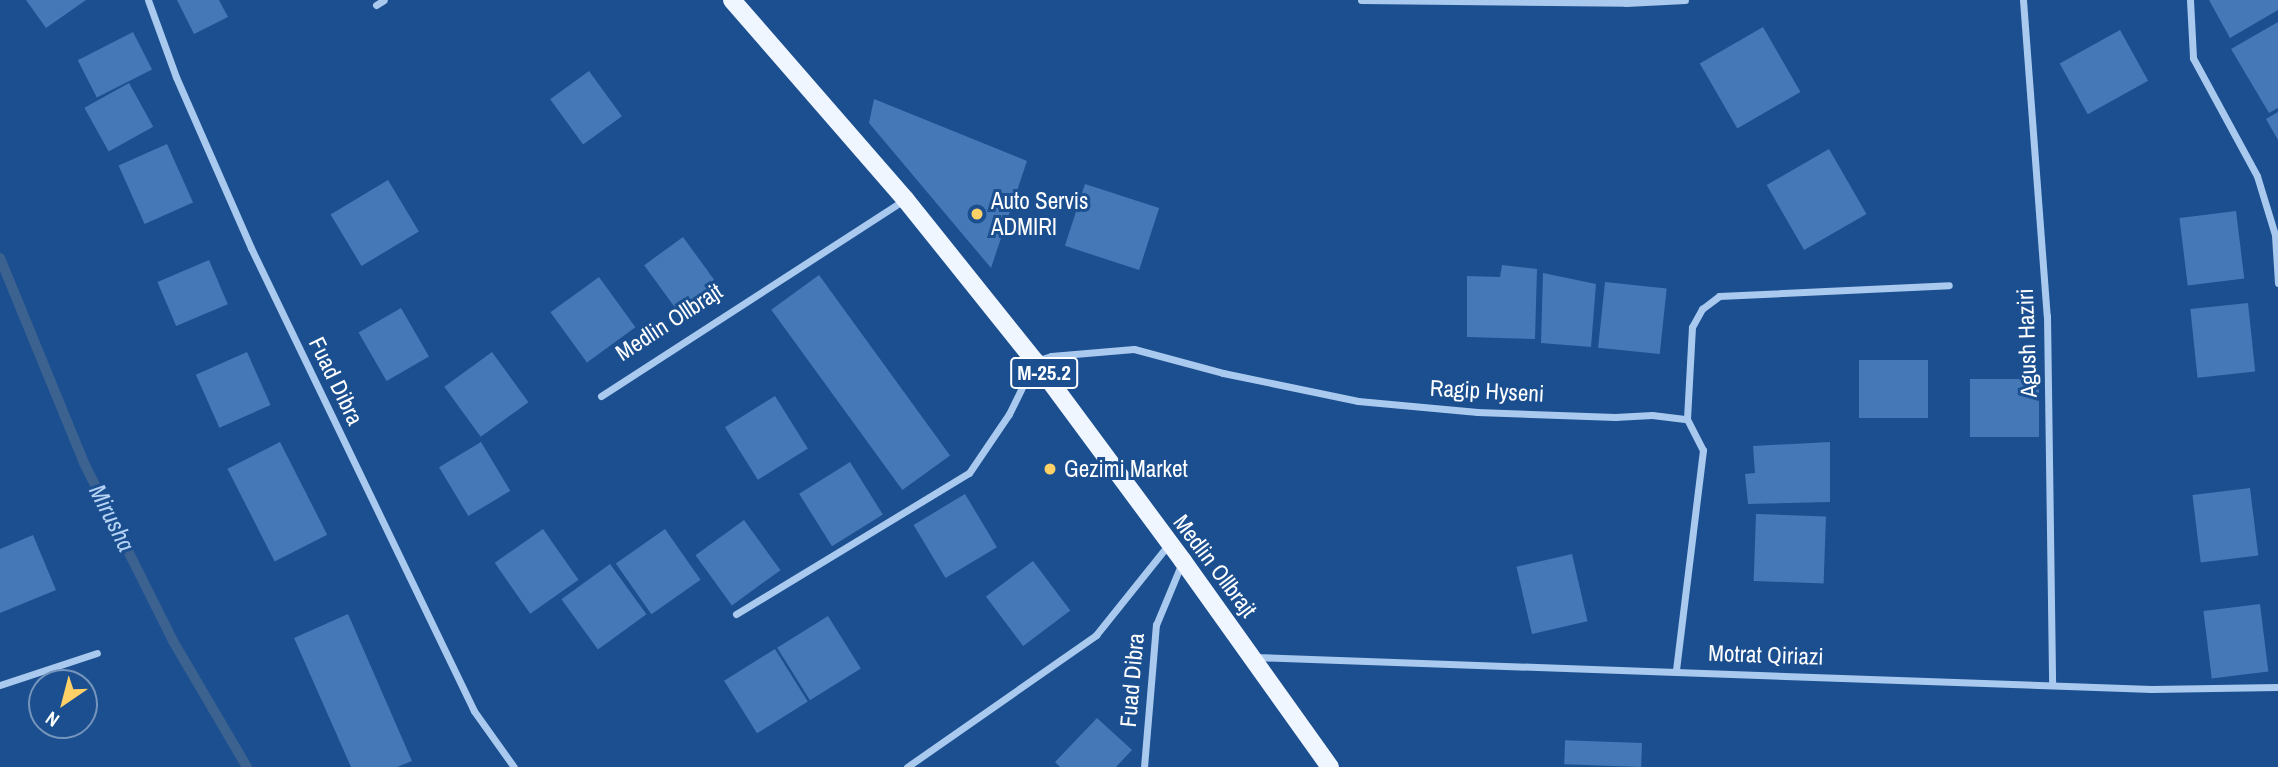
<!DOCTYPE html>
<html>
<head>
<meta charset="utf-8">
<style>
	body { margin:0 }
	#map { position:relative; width:2278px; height:767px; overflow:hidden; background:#1b4f8f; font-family:"Archivo Narrow",sans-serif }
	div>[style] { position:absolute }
	.stream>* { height:10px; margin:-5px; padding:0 5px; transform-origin:5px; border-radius:5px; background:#3c6290 }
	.building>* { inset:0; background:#4478b7; transform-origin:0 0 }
	.street>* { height:7px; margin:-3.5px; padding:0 3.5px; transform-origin:3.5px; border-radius:3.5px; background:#a9c9ee }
	.primary>* { height:18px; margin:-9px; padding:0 9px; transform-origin:9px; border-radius:9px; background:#f0f6ff }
	.dots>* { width:19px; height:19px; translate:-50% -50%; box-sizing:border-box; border:4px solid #1b4f8f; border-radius:50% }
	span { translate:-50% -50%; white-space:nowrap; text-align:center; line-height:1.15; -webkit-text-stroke:6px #1b4f8f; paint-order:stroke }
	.shield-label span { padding:2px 5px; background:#1b4f8f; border:2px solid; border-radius:5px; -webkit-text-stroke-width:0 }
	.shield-label { font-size:21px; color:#fff; font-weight:700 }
	.poi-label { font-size:23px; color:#fff }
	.left { translate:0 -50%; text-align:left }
	.street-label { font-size:23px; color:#fff }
	.water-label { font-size:24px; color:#b5d3f5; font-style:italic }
	.north { position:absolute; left:28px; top:669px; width:70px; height:70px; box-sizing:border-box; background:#1b4f8f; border:2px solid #7695bc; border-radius:50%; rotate:215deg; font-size:19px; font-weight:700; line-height:28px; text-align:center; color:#fff }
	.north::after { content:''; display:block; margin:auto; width:24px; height:32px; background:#ffd166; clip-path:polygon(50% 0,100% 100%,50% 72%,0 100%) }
</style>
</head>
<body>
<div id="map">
	<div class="stream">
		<i style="left:0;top:258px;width:222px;rotate:67.7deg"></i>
		<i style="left:84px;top:463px;width:199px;rotate:63.4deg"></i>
		<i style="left:173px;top:641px;width:146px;rotate:59.6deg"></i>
	</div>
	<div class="building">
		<i style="clip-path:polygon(26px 0,86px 0,46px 28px)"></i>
		<i style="clip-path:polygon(177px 0,219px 0,228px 17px,194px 34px)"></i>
		<i style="clip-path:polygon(2209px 0,2278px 0,2278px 10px,2230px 38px)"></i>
		<i style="clip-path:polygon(2278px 22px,2278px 108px,2269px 113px,2231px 49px)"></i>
		<i style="left:1763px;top:27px;width:75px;height:73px;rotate:60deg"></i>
		<i style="left:2120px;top:30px;width:58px;height:69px;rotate:61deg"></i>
		<i style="left:133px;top:32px;width:42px;height:62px;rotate:63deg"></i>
		<i style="left:589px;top:71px;width:56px;height:48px;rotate:54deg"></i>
		<i style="left:129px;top:83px;width:50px;height:51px;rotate:61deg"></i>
		<i style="clip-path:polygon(874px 99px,1027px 161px,991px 268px,869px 123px)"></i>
		<i style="clip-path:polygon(2278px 112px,2278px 140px,2266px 119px)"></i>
		<i style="left:167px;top:144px;width:64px;height:53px;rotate:66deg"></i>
		<i style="left:1829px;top:149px;width:75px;height:72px;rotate:60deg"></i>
		<i style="left:388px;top:180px;width:60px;height:67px;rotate:59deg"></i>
		<i style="left:1085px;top:184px;width:78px;height:65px;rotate:18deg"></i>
		<i style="left:2236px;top:211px;width:68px;height:57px;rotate:83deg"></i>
		<i style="left:683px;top:237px;width:57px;height:48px;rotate:54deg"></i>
		<i style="left:209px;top:260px;width:48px;height:56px;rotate:67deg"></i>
		<i style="clip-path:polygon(1502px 265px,1537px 269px,1535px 339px,1467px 337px,1467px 276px,1500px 277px)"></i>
		<i style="clip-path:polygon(1543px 273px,1596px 284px,1591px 347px,1541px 343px)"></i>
		<i style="left:819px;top:275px;width:223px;height:59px;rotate:54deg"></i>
		<i style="left:599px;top:277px;width:62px;height:60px;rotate:54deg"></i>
		<i style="left:1605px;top:282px;width:62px;height:66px;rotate:6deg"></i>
		<i style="left:2248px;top:303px;width:69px;height:58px;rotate:84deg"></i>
		<i style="left:401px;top:308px;width:56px;height:49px;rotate:60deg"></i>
		<i style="left:247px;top:352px;width:58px;height:56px;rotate:66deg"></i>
		<i style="left:492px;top:352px;width:62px;height:59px;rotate:54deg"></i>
		<i style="left:1859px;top:360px;width:69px;height:58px"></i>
		<i style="left:1970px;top:379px;width:69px;height:58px"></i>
		<i style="left:775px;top:396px;width:62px;height:59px;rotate:58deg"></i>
		<i style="left:280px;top:442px;width:104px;height:59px;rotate:63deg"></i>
		<i style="left:481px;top:442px;width:57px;height:49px;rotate:59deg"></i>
		<i style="clip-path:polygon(1830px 442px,1830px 502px,1748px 504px,1745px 474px,1755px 473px,1753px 446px)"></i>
		<i style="left:850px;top:462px;width:62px;height:60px;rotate:58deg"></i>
		<i style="left:2250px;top:488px;width:68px;height:58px;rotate:83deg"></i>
		<i style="left:965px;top:494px;width:62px;height:60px;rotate:59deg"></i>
		<i style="left:1756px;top:514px;width:70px;height:67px;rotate:2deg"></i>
		<i style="left:744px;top:520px;width:62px;height:60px;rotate:54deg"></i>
		<i style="left:543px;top:529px;width:62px;height:59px;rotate:55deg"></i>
		<i style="left:665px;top:529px;width:62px;height:60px;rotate:55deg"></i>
		<i style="clip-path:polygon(33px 535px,56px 590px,0 613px,0 549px)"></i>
		<i style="left:1572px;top:554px;width:69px;height:57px;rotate:77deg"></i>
		<i style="left:1033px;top:561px;width:62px;height:59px;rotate:53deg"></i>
		<i style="left:610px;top:564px;width:62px;height:60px;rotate:54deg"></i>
		<i style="left:2260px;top:604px;width:68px;height:57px;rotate:83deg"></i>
		<i style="clip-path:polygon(348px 614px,412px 761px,397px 767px,351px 767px,294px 638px)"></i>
		<i style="left:828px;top:616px;width:62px;height:60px;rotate:58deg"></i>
		<i style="left:775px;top:649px;width:62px;height:60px;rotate:58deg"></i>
		<i style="clip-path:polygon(1097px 718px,1132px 750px,1116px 767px,1060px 767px,1055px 762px)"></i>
		<i style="left:1642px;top:743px;width:24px;height:77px;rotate:92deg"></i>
	</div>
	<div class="street">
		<i style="left:148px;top:0;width:82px;rotate:70deg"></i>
		<i style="left:176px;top:77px;width:187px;rotate:66.3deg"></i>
		<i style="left:251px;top:248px;width:514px;rotate:64.28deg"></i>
		<i style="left:474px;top:711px;width:69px;rotate:54.5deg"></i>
		<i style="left:1361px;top:0;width:265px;rotate:0.6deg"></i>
		<i style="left:1626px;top:3px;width:59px;rotate:-2.9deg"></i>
		<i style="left:2023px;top:0;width:317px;rotate:85.7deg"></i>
		<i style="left:2047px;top:316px;width:369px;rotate:89.2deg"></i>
		<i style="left:2190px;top:0;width:58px;rotate:87deg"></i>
		<i style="left:2193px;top:58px;width:134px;rotate:61.5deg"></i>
		<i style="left:2257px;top:176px;width:62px;rotate:73deg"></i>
		<i style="left:2275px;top:235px;width:48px;rotate:86.4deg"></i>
		<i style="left:376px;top:5px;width:9px;rotate:-32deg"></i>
		<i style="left:601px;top:396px;width:362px;rotate:-32.9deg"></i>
		<i style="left:1687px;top:419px;width:92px;rotate:-86.9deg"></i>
		<i style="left:1692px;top:327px;width:21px;rotate:-61deg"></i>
		<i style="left:1702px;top:309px;width:21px;rotate:-37deg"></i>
		<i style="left:1719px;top:296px;width:230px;rotate:-2.7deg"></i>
		<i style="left:736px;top:614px;width:272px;rotate:-31.2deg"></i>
		<i style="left:969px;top:473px;width:71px;rotate:-55.9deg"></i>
		<i style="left:1009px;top:414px;width:59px;rotate:-63.9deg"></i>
		<i style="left:1035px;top:361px;width:17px;rotate:-17deg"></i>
		<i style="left:1051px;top:356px;width:83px;rotate:-4.8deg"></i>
		<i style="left:1134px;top:349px;width:92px;rotate:15.1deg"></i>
		<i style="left:1223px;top:373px;width:138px;rotate:11.7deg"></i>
		<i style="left:1358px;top:401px;width:120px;rotate:5.3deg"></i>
		<i style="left:1477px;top:412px;width:138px;rotate:2.1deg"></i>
		<i style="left:1615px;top:417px;width:37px;rotate:-3deg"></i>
		<i style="left:1652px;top:415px;width:35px;rotate:7deg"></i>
		<i style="left:1687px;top:419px;width:35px;rotate:63deg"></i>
		<i style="left:1703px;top:450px;width:223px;rotate:97deg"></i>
		<i style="left:1254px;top:657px;width:898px;rotate:2.04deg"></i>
		<i style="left:2151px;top:689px;width:127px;rotate:-0.9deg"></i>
		<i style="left:0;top:685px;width:102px;rotate:-18.3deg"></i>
		<i style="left:907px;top:767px;width:231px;rotate:-34.9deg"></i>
		<i style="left:1096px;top:635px;width:115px;rotate:-51.3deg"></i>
		<i style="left:1144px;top:767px;width:143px;rotate:-85.2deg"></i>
		<i style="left:1156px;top:625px;width:65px;rotate:-67.4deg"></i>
	</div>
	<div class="primary">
		<i style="left:732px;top:0;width:264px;rotate:49deg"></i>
		<i style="left:905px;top:199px;width:208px;rotate:51.3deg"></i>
		<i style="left:1035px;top:361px;width:249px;rotate:53.5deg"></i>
		<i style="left:1183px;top:561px;width:253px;rotate:54.5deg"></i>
	</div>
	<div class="dots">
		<i style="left:977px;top:214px;background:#ffd166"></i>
		<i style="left:1050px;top:469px;background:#ffd166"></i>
	</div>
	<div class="shield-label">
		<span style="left:1044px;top:373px">M-25.2</span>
	</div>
	<div class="poi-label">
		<span class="left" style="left:991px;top:214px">Auto Servis<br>ADMIRI</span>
		<span class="left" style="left:1064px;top:469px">Gezimi Market</span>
	</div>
	<div class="street-label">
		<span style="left:669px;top:322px;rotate:-33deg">Medlin Ollbrajt</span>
		<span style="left:2027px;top:343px;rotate:-92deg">Agush Haziri</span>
		<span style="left:336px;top:381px;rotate:64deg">Fuad Dibra</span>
		<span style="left:1487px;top:391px;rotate:3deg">Ragip Hyseni</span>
		<span style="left:1215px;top:566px;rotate:53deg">Medlin Ollbrajt</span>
		<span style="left:1766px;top:655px;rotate:2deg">Motrat Qiriazi</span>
		<span style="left:1132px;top:680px;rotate:-85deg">Fuad Dibra</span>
	</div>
	<div class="water-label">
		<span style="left:112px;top:518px;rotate:63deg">Mirusha</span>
	</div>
	<div class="north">N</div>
</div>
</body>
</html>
